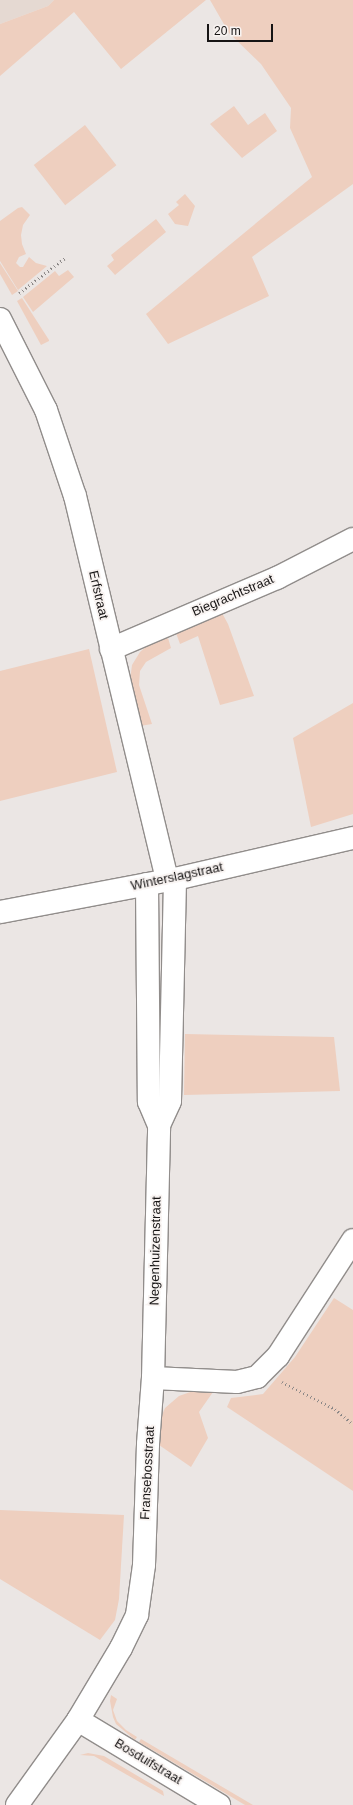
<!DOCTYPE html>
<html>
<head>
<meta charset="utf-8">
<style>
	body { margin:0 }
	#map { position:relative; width:353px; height:1805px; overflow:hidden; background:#ebe6e4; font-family:Helvetica,sans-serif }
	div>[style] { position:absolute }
	.built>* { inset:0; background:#e5d9d2 }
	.green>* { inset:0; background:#eecfbf; transform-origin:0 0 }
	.path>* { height:2.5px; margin-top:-1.25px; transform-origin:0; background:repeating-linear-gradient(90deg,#8c8887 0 1px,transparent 0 4px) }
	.roads { filter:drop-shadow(1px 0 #918d8b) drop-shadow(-1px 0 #918d8b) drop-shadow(0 1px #918d8b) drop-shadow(0 -1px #918d8b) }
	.minor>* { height:22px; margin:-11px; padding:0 11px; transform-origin:11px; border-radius:11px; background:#fff }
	span { translate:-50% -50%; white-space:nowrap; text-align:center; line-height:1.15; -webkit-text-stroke:3.5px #f8f3f1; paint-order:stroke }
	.street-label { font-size:13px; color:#161414 }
	.scale { position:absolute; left:207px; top:24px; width:66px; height:18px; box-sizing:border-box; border:2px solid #161414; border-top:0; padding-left:5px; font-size:12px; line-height:14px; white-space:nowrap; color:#161414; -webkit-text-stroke:3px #f8f3f1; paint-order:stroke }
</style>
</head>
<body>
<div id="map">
	<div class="built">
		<i style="clip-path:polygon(0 0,54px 0,48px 6px,0 24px)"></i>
	</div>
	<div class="green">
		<i style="clip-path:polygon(54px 0,206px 0,121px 69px,74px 12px,0 76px,0 24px,48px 6px)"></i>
		<i style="clip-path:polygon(210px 0,353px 0,353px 184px,252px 257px,269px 296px,168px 344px,146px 314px,312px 177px,290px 128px,291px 108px,261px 64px,229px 33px)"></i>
		<i style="clip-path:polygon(234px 106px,248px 125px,265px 113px,277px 131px,242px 158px,210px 124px)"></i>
		<i style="left:85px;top:125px;width:51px;height:65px;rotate:52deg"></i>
		<i style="clip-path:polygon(185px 194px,195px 206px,188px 226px,175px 224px,168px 214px,179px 205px,176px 202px)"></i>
		<i style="clip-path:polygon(22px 207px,30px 215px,23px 225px,21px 235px,22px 244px,26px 254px,19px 257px,16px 263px,20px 267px,23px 267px,29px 257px,36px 263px,47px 266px,18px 290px,0 261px,0 221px,18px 208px)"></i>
		<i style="clip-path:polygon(156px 219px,166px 232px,115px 275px,107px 266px,114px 260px,111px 255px)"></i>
		<i style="clip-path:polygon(0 263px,18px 291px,12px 295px,0 274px)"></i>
		<i style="clip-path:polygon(68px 270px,74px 277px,33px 312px,23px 297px,55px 271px,59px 276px)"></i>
		<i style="clip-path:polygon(22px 298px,49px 340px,49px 341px,41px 345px,17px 301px)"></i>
		<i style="clip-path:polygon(222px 613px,228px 624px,254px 696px,220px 705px,198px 636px,180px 644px,176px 633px)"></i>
		<i style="clip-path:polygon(168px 638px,171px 648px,146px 662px,140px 671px,139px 685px,152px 724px,140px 726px,130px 680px,132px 665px,140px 652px,148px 645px)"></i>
		<i style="clip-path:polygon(89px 649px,117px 772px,0 801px,0 671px)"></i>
		<i style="clip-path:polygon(353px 703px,353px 814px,311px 827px,293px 738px)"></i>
		<i style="clip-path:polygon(185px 1034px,334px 1037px,340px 1091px,184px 1095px)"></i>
		<i style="clip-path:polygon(334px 1298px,353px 1310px,353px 1491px,227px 1407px,231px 1398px,263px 1394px,295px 1357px)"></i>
		<i style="clip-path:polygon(196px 1390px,213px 1392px,199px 1412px,208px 1438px,191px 1467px,159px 1445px,159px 1422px,165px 1408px,179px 1396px)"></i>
		<i style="clip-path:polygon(0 1510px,124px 1515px,119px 1599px,115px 1620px,100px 1640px,0 1579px)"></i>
		<i style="clip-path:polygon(111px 1695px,117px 1699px,113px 1710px,117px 1721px,126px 1730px,137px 1737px,135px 1740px,116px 1724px,113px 1717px,110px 1701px)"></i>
		<i style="clip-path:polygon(141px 1739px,253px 1805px,245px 1805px,139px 1742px)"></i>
		<i style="clip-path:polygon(88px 1753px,104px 1756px,163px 1791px,164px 1796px,94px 1756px,80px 1755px)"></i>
	</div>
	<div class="path">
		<i style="left:19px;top:293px;width:58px;rotate:-37.3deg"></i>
		<i style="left:282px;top:1382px;width:59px;rotate:27deg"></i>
		<i style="left:335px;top:1409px;width:23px;rotate:40deg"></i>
	</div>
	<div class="roads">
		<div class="minor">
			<i style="left:0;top:319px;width:102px;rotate:63.2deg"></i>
			<i style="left:46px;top:410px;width:91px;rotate:71.4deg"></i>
			<i style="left:75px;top:496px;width:395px;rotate:76.5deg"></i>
			<i style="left:111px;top:649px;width:181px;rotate:-23.2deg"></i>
			<i style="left:277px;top:578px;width:85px;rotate:-27.2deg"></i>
			<i style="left:147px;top:884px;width:218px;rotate:89.5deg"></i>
			<i style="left:149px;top:1102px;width:25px;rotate:67deg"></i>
			<i style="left:0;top:912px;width:178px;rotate:-10.7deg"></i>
			<i style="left:175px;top:879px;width:183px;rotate:-13deg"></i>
			<i style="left:153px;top:1378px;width:84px;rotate:2.7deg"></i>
			<i style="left:237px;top:1382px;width:21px;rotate:-14deg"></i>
			<i style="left:257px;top:1377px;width:30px;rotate:-45deg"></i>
			<i style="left:278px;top:1356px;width:138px;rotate:-57.1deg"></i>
			<i style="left:78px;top:1720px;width:165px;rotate:31.1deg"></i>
			<i style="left:17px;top:1805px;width:105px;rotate:-54.3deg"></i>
			<i style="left:78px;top:1720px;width:84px;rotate:-59.2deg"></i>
			<i style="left:121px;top:1648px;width:37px;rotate:-64deg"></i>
			<i style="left:137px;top:1615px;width:50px;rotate:-82deg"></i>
			<i style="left:144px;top:1565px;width:121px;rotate:-88.1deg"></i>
			<i style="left:148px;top:1444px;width:66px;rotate:-85.7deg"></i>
			<i style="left:153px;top:1378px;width:253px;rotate:-88.6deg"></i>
			<i style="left:159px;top:1125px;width:26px;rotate:-65deg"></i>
			<i style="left:170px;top:1101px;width:222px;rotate:-88.7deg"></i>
		</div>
	</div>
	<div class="street-label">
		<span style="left:98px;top:595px;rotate:77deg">Erfstraat</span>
		<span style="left:233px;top:596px;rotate:-23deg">Biegrachtstraat</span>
		<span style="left:177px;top:877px;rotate:-12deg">Winterslagstraat</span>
		<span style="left:156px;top:1251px;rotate:-89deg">Negenhuizenstraat</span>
		<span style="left:148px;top:1473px;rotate:-87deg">Fransebosstraat</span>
		<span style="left:148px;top:1762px;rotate:31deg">Bosduifstraat</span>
	</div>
	<div class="scale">20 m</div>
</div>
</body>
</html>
